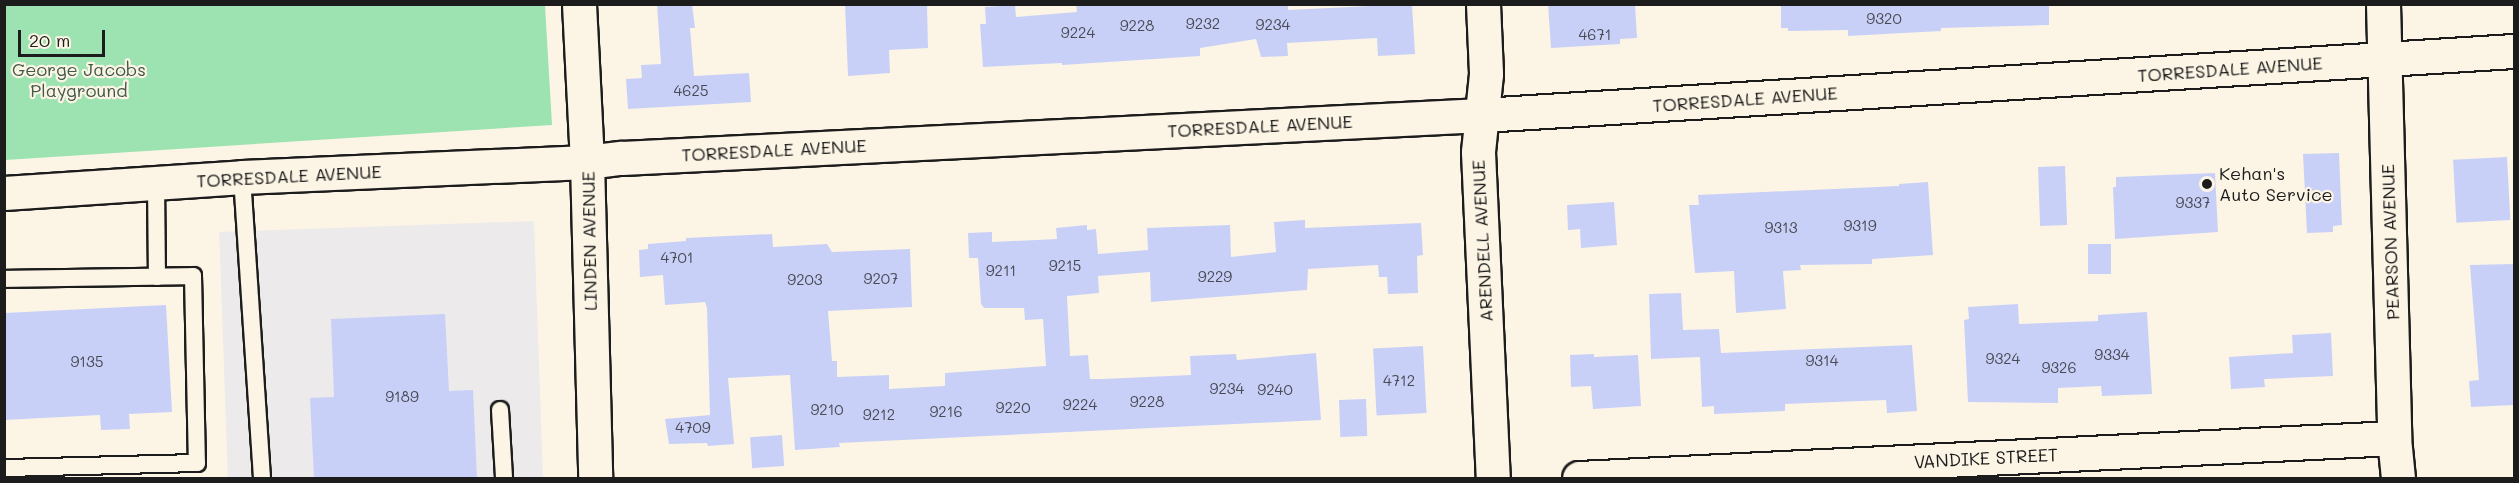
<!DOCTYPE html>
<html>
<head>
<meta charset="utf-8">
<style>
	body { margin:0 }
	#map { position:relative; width:2519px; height:483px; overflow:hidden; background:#fcf5e5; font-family:Mali,sans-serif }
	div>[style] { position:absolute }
	.built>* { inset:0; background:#edeaeb; transform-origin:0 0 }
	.green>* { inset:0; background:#9ce3b1 }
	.building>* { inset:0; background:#c9d0f8; transform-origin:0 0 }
	.roads { filter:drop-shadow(2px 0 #1c1c1c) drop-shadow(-2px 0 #1c1c1c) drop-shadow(0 2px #1c1c1c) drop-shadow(0 -2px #1c1c1c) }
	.lane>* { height:16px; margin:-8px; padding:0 8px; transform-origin:8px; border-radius:8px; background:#fcf5e5 }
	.street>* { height:33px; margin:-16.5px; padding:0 16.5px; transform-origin:16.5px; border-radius:16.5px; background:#fcf5e5 }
	.secondary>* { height:33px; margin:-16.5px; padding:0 16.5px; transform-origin:16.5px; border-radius:16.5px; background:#fcf5e5 }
	.dots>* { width:16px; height:16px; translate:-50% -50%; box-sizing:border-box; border:3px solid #fcf5e5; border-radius:50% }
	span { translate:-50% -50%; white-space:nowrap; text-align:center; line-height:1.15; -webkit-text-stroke:4.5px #fcf5e5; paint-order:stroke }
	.number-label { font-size:15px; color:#474953 }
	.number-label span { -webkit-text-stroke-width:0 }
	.street-label { font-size:18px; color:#1c1c1c }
	.park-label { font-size:18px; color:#425849 }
	.poi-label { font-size:18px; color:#1c1c1c }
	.left { translate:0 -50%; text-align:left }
	.frame { position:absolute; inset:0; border:6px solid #1c1c1c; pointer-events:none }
	.scale { position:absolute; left:18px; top:30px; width:87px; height:27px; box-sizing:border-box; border:3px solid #1c1c1c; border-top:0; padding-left:8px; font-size:18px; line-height:21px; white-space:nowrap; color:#1c1c1c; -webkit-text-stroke:4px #fcf5e5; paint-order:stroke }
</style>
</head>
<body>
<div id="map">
	<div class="built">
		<i style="left:534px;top:221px;width:257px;height:315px;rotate:88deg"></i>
	</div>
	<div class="green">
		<i style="clip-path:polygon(5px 4px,545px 5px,552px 125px,5px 160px)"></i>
	</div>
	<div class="building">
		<i style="clip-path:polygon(657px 4px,692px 4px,695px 28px,690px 28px,694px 76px,749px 73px,751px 102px,628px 109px,626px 79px,642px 78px,641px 65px,661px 64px)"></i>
		<i style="clip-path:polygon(845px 4px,927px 4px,928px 48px,889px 50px,890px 73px,848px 76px)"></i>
		<i style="clip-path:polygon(1076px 4px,1288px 4px,1288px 10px,1412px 4px,1415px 54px,1378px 56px,1377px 38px,1287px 43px,1288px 56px,1261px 57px,1256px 39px,1200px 48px,1200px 56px,1062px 65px,1062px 63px,983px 67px,980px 24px,986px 24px,985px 7px,1015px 5px,1016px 17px,1077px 12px)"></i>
		<i style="clip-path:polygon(1548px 4px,1635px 4px,1637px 38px,1620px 39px,1620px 44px,1551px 48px)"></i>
		<i style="clip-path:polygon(1781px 4px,2049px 4px,2049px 25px,1941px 28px,1941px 31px,1848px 36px,1848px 30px,1788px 31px,1788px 28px,1781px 28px)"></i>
		<i style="clip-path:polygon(2339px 153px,2342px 225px,2333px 226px,2333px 232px,2307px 233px,2303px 154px)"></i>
		<i style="left:2507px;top:157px;width:63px;height:54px;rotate:87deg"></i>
		<i style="left:2065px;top:166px;width:59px;height:27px;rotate:88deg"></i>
		<i style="clip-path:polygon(2215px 173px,2218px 232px,2115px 239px,2113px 187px,2116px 187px,2116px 177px)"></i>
		<i style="clip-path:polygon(1928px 182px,1933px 255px,1872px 259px,1872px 264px,1800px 265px,1801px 270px,1783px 271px,1786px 309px,1736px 313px,1734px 271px,1695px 273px,1689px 205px,1699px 205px,1698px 195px,1899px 186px,1899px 184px)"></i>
		<i style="clip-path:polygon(1614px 202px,1617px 245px,1581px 248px,1580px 229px,1568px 230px,1567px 205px)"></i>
		<i style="clip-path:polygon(1305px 220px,1305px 228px,1421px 223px,1423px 255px,1417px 256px,1418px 293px,1388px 294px,1387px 277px,1379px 277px,1378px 265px,1308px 269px,1307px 290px,1151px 302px,1150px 272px,1098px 276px,1099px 293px,1067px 296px,1070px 356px,1088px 355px,1090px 379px,1102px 379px,1191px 375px,1190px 356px,1236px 354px,1237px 360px,1316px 353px,1321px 420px,839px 443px,840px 447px,795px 450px,790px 375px,728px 378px,734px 444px,708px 446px,707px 443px,669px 444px,665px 419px,710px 415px,707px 308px,705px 302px,665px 305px,663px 275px,640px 277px,639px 250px,648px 249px,648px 244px,686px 241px,686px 238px,772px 234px,773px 247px,827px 244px,832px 252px,910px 249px,912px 307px,828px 311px,832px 361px,837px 361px,837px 377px,889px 375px,889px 389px,945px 386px,945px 373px,1046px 366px,1043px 319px,1025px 320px,1024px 308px,984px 308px,981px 304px,978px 258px,969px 258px,968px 233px,992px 232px,992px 242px,1057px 239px,1056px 228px,1087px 225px,1087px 230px,1096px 229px,1098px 254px,1148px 250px,1147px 228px,1230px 225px,1231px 257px,1276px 252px,1274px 222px)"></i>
		<i style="left:2088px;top:244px;width:23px;height:30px"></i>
		<i style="clip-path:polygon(2514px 264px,2514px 405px,2471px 407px,2469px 381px,2479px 380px,2470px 265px)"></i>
		<i style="clip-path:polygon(1681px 293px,1683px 330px,1719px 329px,1721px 353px,1912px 345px,1917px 411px,1887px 413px,1886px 400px,1785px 404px,1785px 411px,1714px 414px,1714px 406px,1702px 407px,1700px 357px,1651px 359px,1649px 294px)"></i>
		<i style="clip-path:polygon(2018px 304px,2019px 324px,2098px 321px,2098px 315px,2147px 312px,2152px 394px,2102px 396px,2101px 386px,2058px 388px,2058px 403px,1968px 402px,1964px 320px,1969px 319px,1968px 307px)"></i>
		<i style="clip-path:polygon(166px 305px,172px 412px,129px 414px,130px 429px,101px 430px,100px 415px,4px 420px,4px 313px)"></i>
		<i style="clip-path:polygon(445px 314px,449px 391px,473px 390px,477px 478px,314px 478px,310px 398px,334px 397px,331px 319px)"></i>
		<i style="clip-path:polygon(2331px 333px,2333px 376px,2264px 379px,2265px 387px,2231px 389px,2229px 357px,2293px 353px,2292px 335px)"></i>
		<i style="left:1423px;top:346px;width:67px;height:50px;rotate:87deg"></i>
		<i style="clip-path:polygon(1594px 354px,1594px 357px,1638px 355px,1641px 406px,1593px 409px,1591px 386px,1571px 387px,1570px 355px)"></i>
		<i style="left:1366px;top:399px;width:37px;height:27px;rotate:88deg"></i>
		<i style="left:782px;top:435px;width:31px;height:32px;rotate:86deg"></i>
	</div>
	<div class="roads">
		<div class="lane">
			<i style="left:242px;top:177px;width:302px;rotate:86.2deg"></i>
			<i style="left:156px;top:183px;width:94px;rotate:89.4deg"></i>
			<i style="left:4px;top:279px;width:189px;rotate:-0.9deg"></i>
			<i style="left:193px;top:276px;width:187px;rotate:88.8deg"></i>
			<i style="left:197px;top:463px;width:193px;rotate:178.5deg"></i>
			<i style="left:500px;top:410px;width:68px;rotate:86.6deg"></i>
		</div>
		<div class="street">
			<i style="left:1483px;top:4px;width:70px;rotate:87.5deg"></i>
			<i style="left:1486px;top:74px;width:78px;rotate:95.9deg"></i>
			<i style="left:1478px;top:152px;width:326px;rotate:87.4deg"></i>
			<i style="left:2383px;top:4px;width:434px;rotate:88.5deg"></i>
			<i style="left:2394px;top:438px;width:40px;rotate:84.3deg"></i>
			<i style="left:587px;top:162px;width:35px;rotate:-7deg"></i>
			<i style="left:622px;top:158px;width:861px;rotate:-2.86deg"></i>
			<i style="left:1482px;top:115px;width:1034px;rotate:-3.55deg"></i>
			<i style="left:1579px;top:478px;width:816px;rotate:-2.81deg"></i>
		</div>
		<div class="secondary">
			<i style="left:579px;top:4px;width:158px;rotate:87.1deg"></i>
			<i style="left:587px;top:162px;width:316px;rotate:88.5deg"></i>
			<i style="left:4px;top:193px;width:239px;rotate:-3.8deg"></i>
			<i style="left:242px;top:177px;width:345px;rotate:-2.5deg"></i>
		</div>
	</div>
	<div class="dots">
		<i style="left:2207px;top:184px;background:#1c1c1c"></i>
	</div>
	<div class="number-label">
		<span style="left:1884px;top:19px">9320</span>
		<span style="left:1203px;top:24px">9232</span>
		<span style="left:1273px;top:25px">9234</span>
		<span style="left:1137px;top:26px">9228</span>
		<span style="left:1078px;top:33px">9224</span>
		<span style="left:1595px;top:35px">4671</span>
		<span style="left:691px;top:91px">4625</span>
		<span style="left:2193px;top:203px">9337</span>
		<span style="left:1860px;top:226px">9319</span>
		<span style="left:1781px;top:228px">9313</span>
		<span style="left:677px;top:258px">4701</span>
		<span style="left:1065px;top:266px">9215</span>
		<span style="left:1001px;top:271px">9211</span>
		<span style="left:1215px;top:277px">9229</span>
		<span style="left:881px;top:279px">9207</span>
		<span style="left:805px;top:280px">9203</span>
		<span style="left:2112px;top:355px">9334</span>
		<span style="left:2003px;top:359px">9324</span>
		<span style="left:1822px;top:361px">9314</span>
		<span style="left:87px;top:362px">9135</span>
		<span style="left:2059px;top:368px">9326</span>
		<span style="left:1399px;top:381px">4712</span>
		<span style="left:1227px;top:389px">9234</span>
		<span style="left:1275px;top:390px">9240</span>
		<span style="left:402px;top:397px">9189</span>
		<span style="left:1147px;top:402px">9228</span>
		<span style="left:1080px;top:405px">9224</span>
		<span style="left:1013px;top:408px">9220</span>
		<span style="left:827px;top:410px">9210</span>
		<span style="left:946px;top:412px">9216</span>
		<span style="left:879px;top:415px">9212</span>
		<span style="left:693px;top:428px">4709</span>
	</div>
	<div class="street-label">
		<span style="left:2230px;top:69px;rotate:-4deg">TORRESDALE AVENUE</span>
		<span style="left:1745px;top:99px;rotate:-4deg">TORRESDALE AVENUE</span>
		<span style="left:1260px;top:126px;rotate:-3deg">TORRESDALE AVENUE</span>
		<span style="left:774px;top:150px;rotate:-3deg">TORRESDALE AVENUE</span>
		<span style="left:289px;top:176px;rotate:-3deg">TORRESDALE AVENUE</span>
		<span style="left:589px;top:241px;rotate:-91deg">LINDEN AVENUE</span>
		<span style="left:1482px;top:241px;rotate:-93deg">ARENDELL AVENUE</span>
		<span style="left:2390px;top:242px;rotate:-92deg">PEARSON AVENUE</span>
		<span style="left:1986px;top:458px;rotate:-3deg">VANDIKE STREET</span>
	</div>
	<div class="park-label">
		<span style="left:79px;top:80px">George Jacobs<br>Playground</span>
	</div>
	<div class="poi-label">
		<span class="left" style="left:2219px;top:184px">Kehan's<br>Auto Service</span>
	</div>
	<div class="frame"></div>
	<div class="scale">20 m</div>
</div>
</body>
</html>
